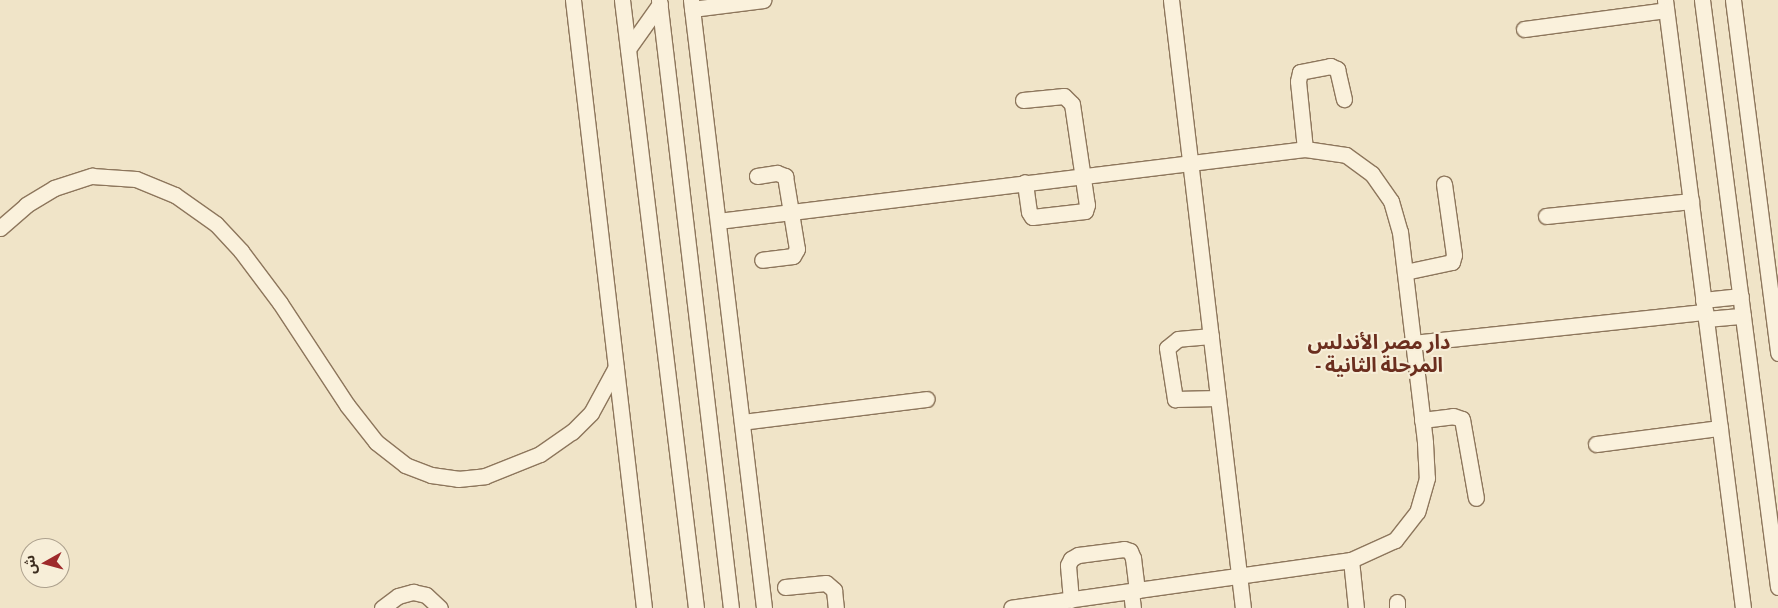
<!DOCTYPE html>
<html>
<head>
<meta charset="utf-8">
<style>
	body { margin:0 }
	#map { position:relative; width:1778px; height:608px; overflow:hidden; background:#f0e4c8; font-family:"Zilla Slab","Noto Sans Arabic",serif }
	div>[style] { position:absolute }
	.roads { filter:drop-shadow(1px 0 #8d765c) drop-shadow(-1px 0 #8d765c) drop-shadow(0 1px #8d765c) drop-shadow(0 -1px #8d765c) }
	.minor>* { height:15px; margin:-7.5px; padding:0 7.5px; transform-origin:7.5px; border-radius:7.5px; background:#faf1dc }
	span { translate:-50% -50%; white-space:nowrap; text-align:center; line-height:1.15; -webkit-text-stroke:4px #f7eed8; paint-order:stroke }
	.neighbourhood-label { font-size:20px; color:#6b2e1e; font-weight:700 }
	.north { position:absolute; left:20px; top:538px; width:50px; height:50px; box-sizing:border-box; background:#f7eed8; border:1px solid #ada18e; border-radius:50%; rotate:263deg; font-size:14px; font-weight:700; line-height:20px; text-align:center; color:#3d2e20 }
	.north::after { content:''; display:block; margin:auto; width:18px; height:22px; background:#9e2a2b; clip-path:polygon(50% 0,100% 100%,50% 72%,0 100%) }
</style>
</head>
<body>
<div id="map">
	<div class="roads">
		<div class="minor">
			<i style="left:573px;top:0;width:612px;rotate:83.34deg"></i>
			<i style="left:622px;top:0;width:612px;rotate:83.06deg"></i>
			<i style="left:659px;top:0;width:612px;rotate:83.25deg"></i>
			<i style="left:691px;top:0;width:612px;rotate:83.15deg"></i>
			<i style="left:1171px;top:0;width:612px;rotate:83.25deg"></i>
			<i style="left:1665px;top:0;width:613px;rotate:82.69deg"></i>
			<i style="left:1702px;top:0;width:592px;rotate:82.62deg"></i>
			<i style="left:1733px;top:0;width:356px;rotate:82.7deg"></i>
			<i style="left:692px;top:9px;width:72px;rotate:-7.2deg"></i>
			<i style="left:1524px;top:29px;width:143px;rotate:-7.6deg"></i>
			<i style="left:628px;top:49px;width:55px;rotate:-54.6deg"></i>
			<i style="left:1023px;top:100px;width:41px;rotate:-5.6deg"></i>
			<i style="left:1064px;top:96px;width:11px;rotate:45deg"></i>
			<i style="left:1072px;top:104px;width:102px;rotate:81.6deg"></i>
			<i style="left:1087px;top:205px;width:6px;rotate:108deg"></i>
			<i style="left:1085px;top:211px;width:53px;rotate:173.5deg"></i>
			<i style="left:1032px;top:217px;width:6px;rotate:-121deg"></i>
			<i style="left:1029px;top:212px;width:30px;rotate:-98deg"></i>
			<i style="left:1305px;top:149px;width:68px;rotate:-95.9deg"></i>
			<i style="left:1298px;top:81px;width:9px;rotate:-77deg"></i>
			<i style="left:1300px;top:72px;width:31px;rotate:-11deg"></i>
			<i style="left:1330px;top:66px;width:8px;rotate:23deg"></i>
			<i style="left:1337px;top:69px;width:31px;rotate:77deg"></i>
			<i style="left:757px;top:176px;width:20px;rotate:-9deg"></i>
			<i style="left:777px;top:173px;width:9px;rotate:21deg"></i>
			<i style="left:785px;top:176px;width:74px;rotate:80.7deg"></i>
			<i style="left:797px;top:249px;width:8px;rotate:120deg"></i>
			<i style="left:793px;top:256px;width:31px;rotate:173deg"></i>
			<i style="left:1546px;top:216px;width:146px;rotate:-5.9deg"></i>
			<i style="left:718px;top:221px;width:591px;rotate:-6.99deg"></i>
			<i style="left:1305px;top:149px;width:41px;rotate:8.3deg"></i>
			<i style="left:1346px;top:155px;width:32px;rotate:36deg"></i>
			<i style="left:1372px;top:174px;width:33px;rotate:55deg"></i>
			<i style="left:1391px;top:201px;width:32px;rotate:74deg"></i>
			<i style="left:1400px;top:232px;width:212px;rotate:83.2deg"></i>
			<i style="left:1425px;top:443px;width:35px;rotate:87deg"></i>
			<i style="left:1427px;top:478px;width:35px;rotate:106deg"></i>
			<i style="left:1417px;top:512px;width:36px;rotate:128deg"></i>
			<i style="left:1395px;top:540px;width:48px;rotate:155.6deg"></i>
			<i style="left:1351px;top:560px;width:343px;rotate:172deg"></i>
			<i style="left:0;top:228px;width:35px;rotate:-41deg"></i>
			<i style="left:26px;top:205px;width:33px;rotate:-31deg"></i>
			<i style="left:54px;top:188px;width:40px;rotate:-18deg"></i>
			<i style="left:92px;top:176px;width:44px;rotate:3.9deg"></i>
			<i style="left:136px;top:179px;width:42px;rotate:22.3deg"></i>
			<i style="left:175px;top:195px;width:50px;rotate:35.3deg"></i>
			<i style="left:216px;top:224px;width:37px;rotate:47deg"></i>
			<i style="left:241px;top:251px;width:65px;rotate:53.1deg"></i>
			<i style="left:280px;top:303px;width:122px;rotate:56.7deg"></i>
			<i style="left:347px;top:405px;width:47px;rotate:51.9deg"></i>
			<i style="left:376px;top:442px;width:37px;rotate:38deg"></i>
			<i style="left:405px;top:465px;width:28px;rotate:21deg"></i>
			<i style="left:431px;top:475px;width:27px;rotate:8deg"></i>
			<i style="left:458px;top:479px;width:27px;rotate:-6deg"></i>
			<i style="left:485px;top:476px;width:59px;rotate:-21.8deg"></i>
			<i style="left:540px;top:454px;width:39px;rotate:-35deg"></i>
			<i style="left:572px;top:432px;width:27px;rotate:-45deg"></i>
			<i style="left:591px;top:413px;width:52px;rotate:-61.5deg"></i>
			<i style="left:1405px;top:272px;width:48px;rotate:-12deg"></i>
			<i style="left:1452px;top:262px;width:7px;rotate:-74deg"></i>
			<i style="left:1454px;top:255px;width:72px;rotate:-98deg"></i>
			<i style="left:1703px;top:300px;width:38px;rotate:-6deg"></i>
			<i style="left:1706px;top:319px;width:37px;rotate:-5deg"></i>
			<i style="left:1211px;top:336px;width:33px;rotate:175deg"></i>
			<i style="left:1178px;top:339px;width:14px;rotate:141deg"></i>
			<i style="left:1167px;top:348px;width:52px;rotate:81.1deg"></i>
			<i style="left:1175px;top:399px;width:43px;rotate:-1.3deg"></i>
			<i style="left:1413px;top:343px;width:294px;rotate:-6.1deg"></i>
			<i style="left:1422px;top:420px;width:31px;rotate:-7deg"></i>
			<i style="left:1453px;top:416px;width:9px;rotate:18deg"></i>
			<i style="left:1462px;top:419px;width:80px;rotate:80deg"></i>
			<i style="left:742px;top:422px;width:186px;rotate:-7.1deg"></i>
			<i style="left:1596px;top:444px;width:125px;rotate:-7.4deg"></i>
			<i style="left:1351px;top:560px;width:48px;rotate:84.1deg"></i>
			<i style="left:785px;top:587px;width:41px;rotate:-5.6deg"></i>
			<i style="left:826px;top:583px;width:11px;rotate:41deg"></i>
			<i style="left:834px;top:590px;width:18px;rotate:84deg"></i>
			<i style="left:1131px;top:592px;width:16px;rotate:83deg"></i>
			<i style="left:1071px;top:600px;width:35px;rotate:-95deg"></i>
			<i style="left:1068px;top:565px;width:7px;rotate:-63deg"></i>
			<i style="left:1071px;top:559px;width:8px;rotate:-30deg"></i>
			<i style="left:1078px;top:555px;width:46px;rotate:-7.4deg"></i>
			<i style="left:1124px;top:549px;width:6px;rotate:18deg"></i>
			<i style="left:1130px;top:551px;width:8px;rotate:67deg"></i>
			<i style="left:1133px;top:558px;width:33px;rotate:83deg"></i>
			<i style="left:1397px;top:602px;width:6px;rotate:90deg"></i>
			<i style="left:382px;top:608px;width:20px;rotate:-37deg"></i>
			<i style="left:398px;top:596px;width:16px;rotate:-15deg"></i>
			<i style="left:413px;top:592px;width:13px;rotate:13deg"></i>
			<i style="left:426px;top:595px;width:19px;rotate:43deg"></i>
		</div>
	</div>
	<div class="neighbourhood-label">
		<span style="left:1379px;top:354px">دار مصر الأندلس<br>- المرحلة الثانية</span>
	</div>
	<div class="north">ش</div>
</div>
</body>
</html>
